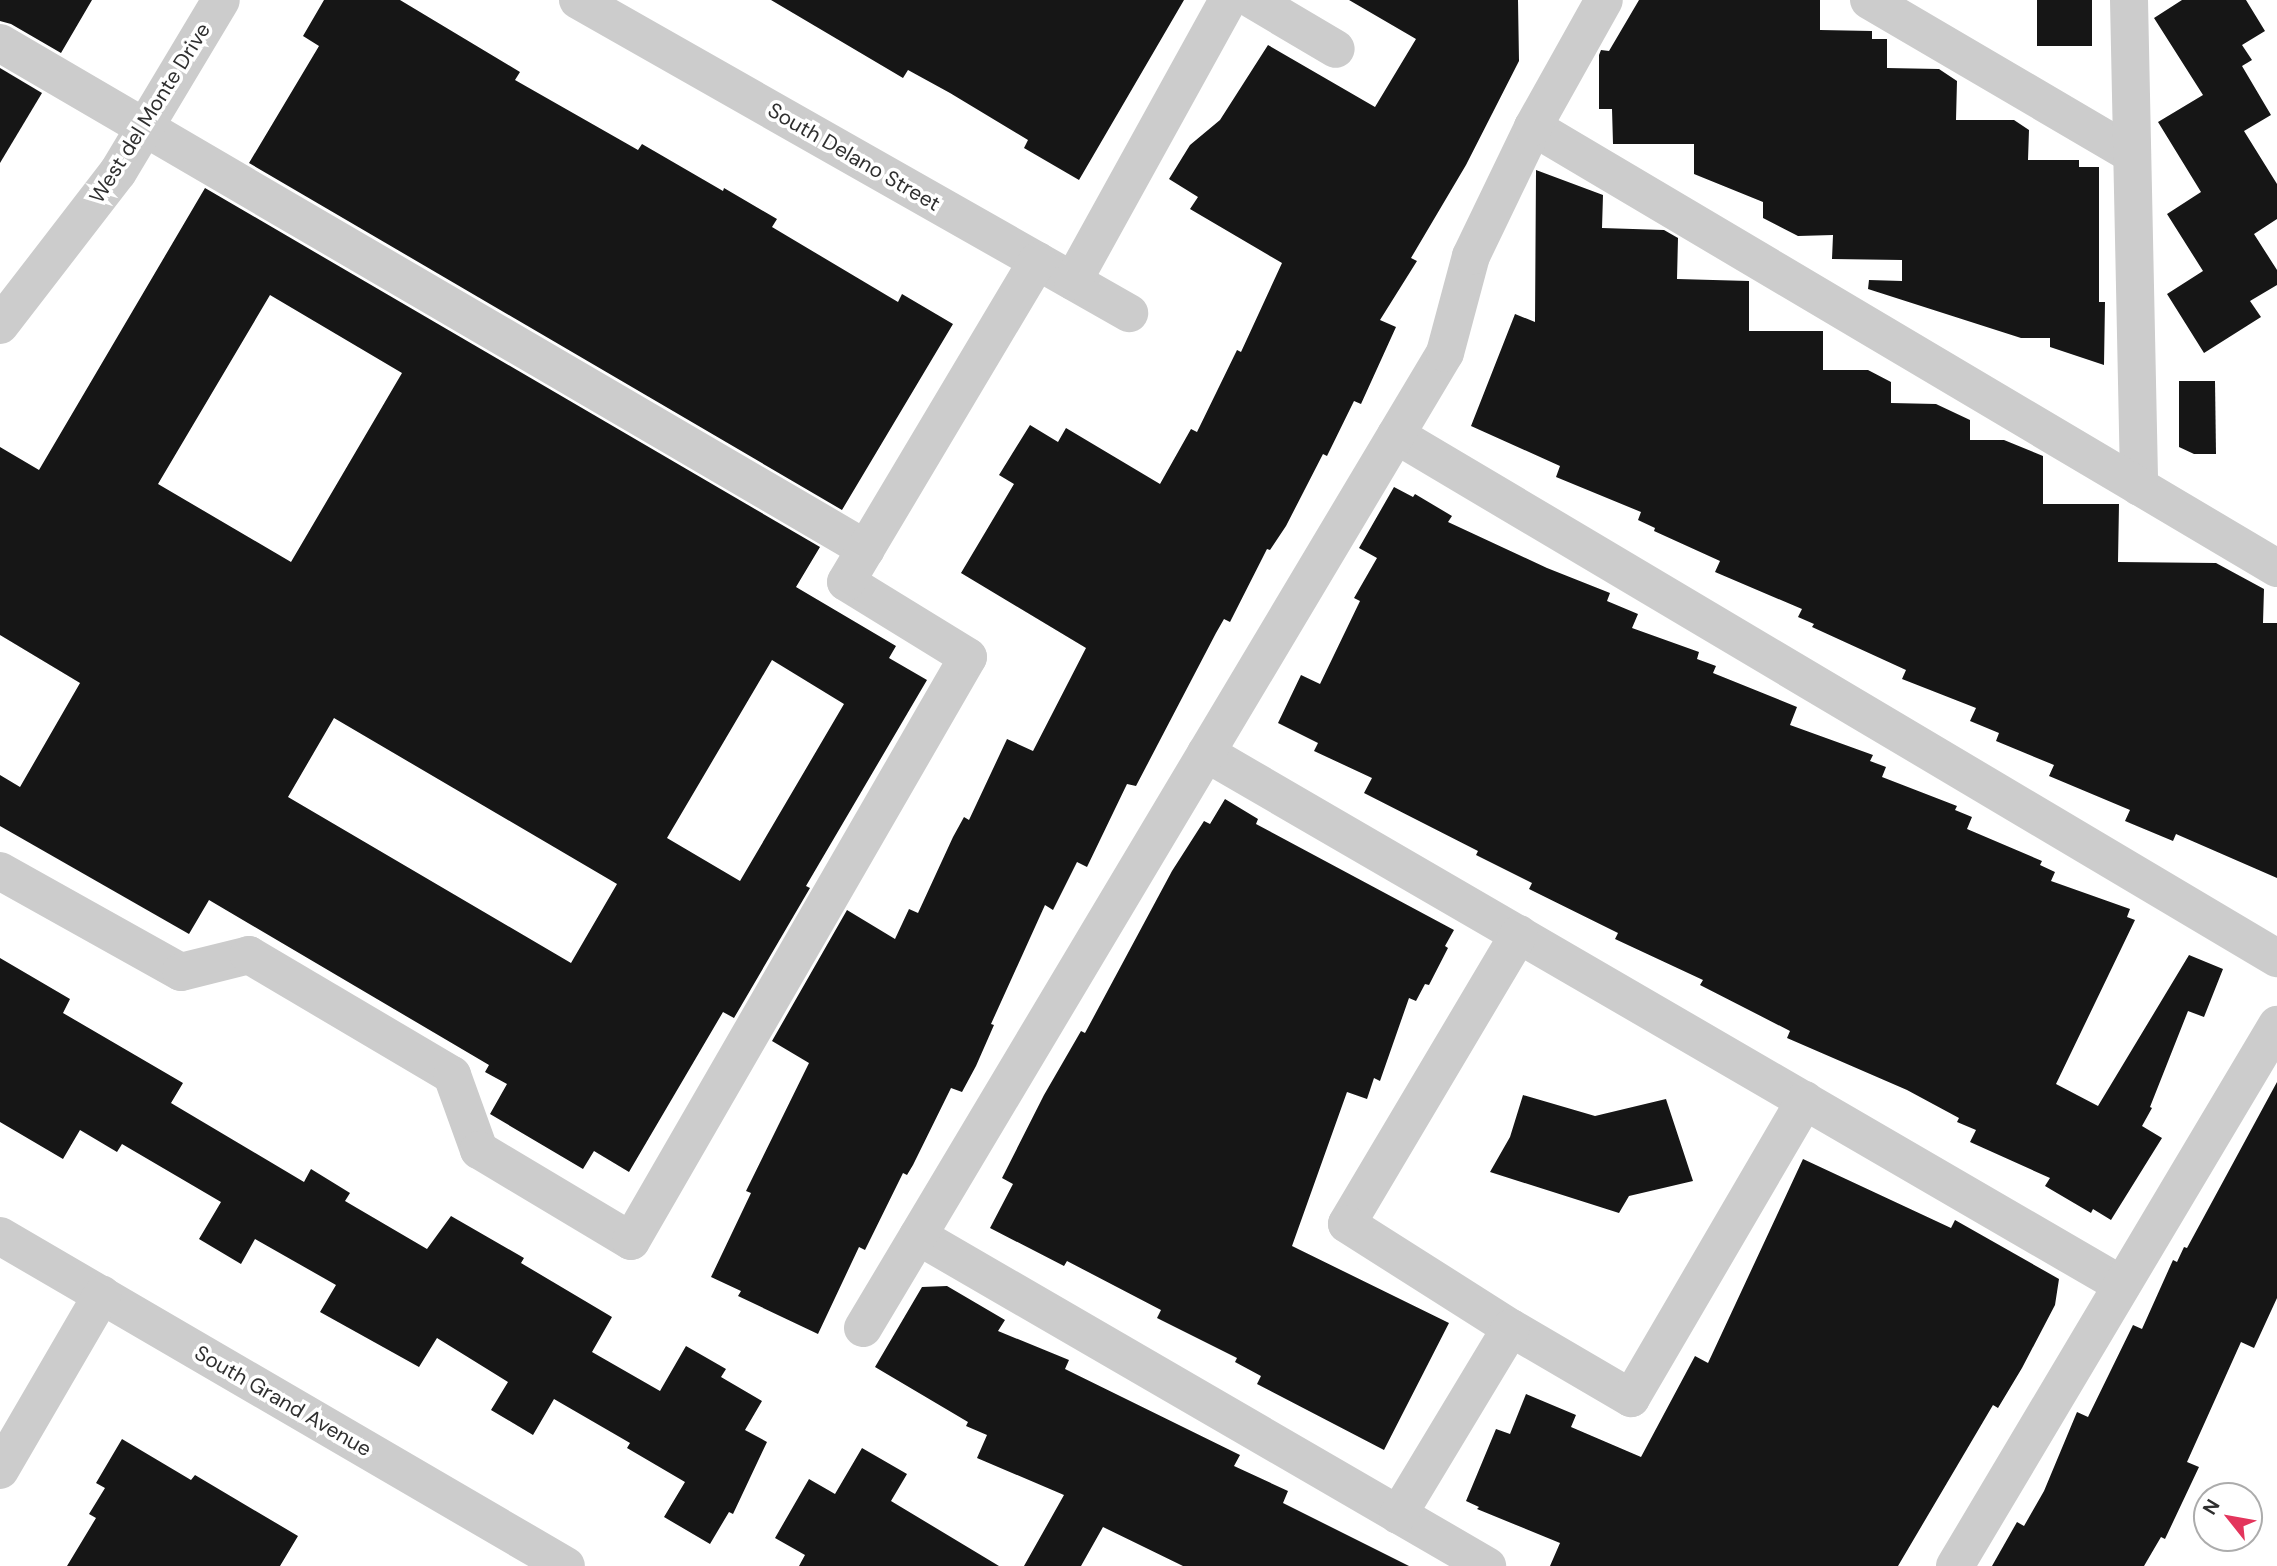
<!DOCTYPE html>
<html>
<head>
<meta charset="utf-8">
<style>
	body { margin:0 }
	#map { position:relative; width:2277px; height:1566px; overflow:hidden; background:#fff; font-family:"DM Sans",sans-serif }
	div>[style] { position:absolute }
	.building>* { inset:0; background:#161616; transform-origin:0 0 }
	.minor>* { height:38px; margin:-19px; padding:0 19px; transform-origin:19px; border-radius:19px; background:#ccc }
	span { translate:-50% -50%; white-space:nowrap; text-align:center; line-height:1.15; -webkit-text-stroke:7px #fff; paint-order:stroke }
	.street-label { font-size:21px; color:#2f2f2f }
	.north { position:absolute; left:2193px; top:1482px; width:70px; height:70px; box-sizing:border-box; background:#fff; border:2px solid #acacac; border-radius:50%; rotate:301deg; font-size:19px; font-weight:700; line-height:28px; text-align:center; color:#2f2f2f }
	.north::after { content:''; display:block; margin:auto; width:24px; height:32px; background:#e3355c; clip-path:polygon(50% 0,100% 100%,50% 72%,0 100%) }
</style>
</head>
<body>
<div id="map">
	<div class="building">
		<i style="clip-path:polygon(0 0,92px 0,61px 53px,11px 24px,0 21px)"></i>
		<i style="clip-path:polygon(324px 0,400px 0,520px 72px,515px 80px,638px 150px,642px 144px,723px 191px,724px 188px,777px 219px,772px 227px,898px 302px,902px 294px,953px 324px,842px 510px,249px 163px,319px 46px,303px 36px)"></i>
		<i style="clip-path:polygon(771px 0,1184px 0,1079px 180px,1024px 148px,1028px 140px,950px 93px,908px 70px,903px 78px)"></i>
		<i style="clip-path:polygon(1349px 0,1518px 0,1519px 61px,1466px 165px,1411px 258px,1417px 261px,1380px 320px,1396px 327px,1361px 404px,1354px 401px,1327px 456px,1323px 454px,1286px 526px,1270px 550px,1267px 549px,1230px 622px,1224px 619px,1216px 633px,1136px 786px,1127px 784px,1087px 867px,1077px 862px,1053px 910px,1045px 905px,991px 1024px,994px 1025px,976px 1066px,962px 1092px,951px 1088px,913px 1165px,907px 1175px,903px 1173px,865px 1250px,859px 1247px,818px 1334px,738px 1296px,741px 1291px,711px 1277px,751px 1193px,746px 1191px,809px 1063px,772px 1041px,847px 910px,895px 939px,909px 909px,918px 913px,953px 837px,964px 817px,969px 820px,1007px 739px,1033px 751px,1086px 648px,961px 573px,1014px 484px,999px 475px,1030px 425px,1058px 442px,1066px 428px,1160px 484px,1191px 429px,1197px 432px,1237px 350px,1241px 352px,1282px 263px,1190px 209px,1198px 197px,1169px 179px,1190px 145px,1220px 120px,1268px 45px,1375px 107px,1416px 39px)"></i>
		<i style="clip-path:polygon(1639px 0,1820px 0,1820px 30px,1872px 31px,1872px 39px,1887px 39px,1887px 68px,1939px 69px,1957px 81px,1956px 120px,2014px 120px,2029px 130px,2028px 160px,2079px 160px,2079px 167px,2099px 167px,2099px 302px,2105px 302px,2104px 365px,2050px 347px,2050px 338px,2021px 338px,1868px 289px,1869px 280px,1902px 281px,1902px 260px,1832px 259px,1833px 235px,1798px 236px,1763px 218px,1763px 202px,1694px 174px,1694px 144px,1613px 144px,1612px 109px,1599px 109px,1599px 55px,1601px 50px,1609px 51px)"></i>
		<i style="left:2037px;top:0;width:55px;height:46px"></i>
		<i style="clip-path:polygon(2182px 0,2246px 0,2265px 31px,2242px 45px,2252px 60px,2242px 66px,2271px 115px,2244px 131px,2277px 184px,2277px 219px,2254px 234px,2277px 270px,2277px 285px,2250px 301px,2261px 317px,2204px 353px,2167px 294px,2203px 271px,2167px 214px,2201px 192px,2158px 122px,2203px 95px,2154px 18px)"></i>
		<i style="clip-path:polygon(0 68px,42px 93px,0 163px)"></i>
		<i style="clip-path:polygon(1536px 170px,1603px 195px,1602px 228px,1664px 230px,1678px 238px,1677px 279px,1749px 281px,1749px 331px,1823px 331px,1823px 370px,1868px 370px,1891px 382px,1891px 403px,1936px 404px,1970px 420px,1970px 440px,2004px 440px,2043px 456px,2043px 504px,2119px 504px,2118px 562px,2216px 563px,2264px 589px,2263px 623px,2277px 623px,2277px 878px,2176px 834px,2173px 841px,2125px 821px,2130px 810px,2049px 776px,2054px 765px,1996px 741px,1999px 733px,1970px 721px,1976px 708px,1902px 679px,1906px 670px,1812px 627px,1814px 624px,1798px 617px,1802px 609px,1715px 572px,1720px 561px,1654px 531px,1655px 528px,1638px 520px,1641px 512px,1556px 477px,1560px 466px,1471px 426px,1515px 314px,1535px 322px)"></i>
		<i style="clip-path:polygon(evenodd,205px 188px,820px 547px,796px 587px,896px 646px,889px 658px,927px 680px,806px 886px,810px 888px,734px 1018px,723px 1012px,629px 1172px,594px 1151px,583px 1169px,490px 1114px,507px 1084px,485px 1072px,489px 1065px,209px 900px,189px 934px,0 826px,0 775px,20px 787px,80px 683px,0 635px,0 447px,39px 470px,205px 188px,270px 295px,402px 373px,291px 562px,158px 484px,270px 295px,205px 188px,772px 660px,844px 704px,740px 881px,667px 838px,772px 660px,205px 188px,334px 718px,617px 884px,571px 963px,288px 797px,334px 718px)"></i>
		<i style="clip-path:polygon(2179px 381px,2215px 381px,2216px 454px,2194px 454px,2179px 447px)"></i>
		<i style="clip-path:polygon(1394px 487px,1413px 497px,1415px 494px,1452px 516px,1448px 522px,1547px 568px,1610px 593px,1607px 601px,1638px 614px,1632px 628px,1699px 652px,1697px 659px,1716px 666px,1713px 673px,1797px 707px,1790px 725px,1873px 755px,1870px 761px,1886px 767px,1882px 777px,1957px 806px,1955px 810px,1972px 817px,1967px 829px,2042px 861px,2040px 865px,2055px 872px,2051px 881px,2130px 909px,2127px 917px,2135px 920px,2056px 1084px,2098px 1106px,2189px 955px,2223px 969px,2204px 1017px,2188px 1011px,2150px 1107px,2152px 1108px,2142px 1126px,2162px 1138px,2111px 1220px,2093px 1209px,2091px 1213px,2045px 1186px,2050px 1178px,1970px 1142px,1976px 1130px,1957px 1122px,1959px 1118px,1907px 1090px,1787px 1038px,1790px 1031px,1700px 985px,1703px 980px,1615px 939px,1618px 933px,1529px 889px,1532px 883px,1476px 855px,1478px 851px,1364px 793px,1372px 778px,1314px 751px,1318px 743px,1278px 723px,1301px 675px,1320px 684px,1360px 601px,1354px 598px,1377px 558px,1359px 548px)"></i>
		<i style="clip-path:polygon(1225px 799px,1258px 819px,1256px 824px,1454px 930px,1445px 946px,1448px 948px,1429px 985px,1425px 984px,1416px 1001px,1409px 998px,1380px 1081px,1374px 1078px,1367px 1099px,1347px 1092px,1292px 1246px,1449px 1323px,1384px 1450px,1257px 1384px,1261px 1376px,1235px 1362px,1237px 1358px,1157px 1318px,1161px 1310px,1067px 1261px,1064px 1266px,990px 1228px,1013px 1184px,1002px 1178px,1044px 1095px,1081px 1031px,1085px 1033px,1172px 871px,1204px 821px,1210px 824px)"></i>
		<i style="clip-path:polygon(0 958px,70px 999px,63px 1013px,183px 1083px,171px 1103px,304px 1182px,311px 1169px,350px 1193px,345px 1201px,427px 1249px,451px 1216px,524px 1258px,521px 1263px,612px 1317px,592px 1352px,660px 1391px,686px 1346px,726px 1369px,721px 1377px,762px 1401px,745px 1430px,767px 1442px,733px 1514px,729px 1512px,710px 1544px,664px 1517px,685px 1482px,627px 1448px,630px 1443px,554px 1399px,533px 1435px,491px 1410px,508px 1382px,437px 1338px,419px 1367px,320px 1312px,336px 1285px,255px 1239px,241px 1264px,199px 1239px,221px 1202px,122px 1144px,117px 1152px,80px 1130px,63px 1159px,0 1122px)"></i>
		<i style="clip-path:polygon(2277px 1082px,2277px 1298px,2254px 1348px,2241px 1342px,2187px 1462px,2199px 1467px,2165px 1539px,2161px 1537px,2144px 1566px,1992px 1566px,2017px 1522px,2024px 1526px,2044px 1491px,2077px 1412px,2088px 1417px,2133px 1325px,2142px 1329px,2173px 1260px,2177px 1262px,2184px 1247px,2187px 1248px)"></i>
		<i style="clip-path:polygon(1523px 1095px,1595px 1116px,1666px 1099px,1693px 1181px,1629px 1196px,1619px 1213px,1490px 1172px,1510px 1137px)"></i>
		<i style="clip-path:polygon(1803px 1159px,1951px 1228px,1955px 1220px,2059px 1279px,2055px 1305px,2022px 1368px,1998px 1408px,1993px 1405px,1898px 1566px,1550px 1566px,1560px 1543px,1477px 1509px,1479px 1507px,1466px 1501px,1496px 1429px,1510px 1434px,1526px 1394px,1576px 1415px,1571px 1427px,1641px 1457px,1695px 1356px,1708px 1363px)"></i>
		<i style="clip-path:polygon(947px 1286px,1005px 1320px,998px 1331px,1069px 1360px,1065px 1369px,1240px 1455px,1234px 1466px,1288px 1491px,1283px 1503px,1409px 1566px,1183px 1566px,1103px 1527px,1081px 1566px,1024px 1566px,1064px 1495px,977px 1458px,987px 1435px,966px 1426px,968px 1422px,875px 1367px,922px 1287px)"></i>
		<i style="clip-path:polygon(122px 1439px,191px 1480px,195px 1475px,298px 1536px,280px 1566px,67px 1566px,96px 1518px,89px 1514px,105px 1488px,96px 1483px)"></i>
		<i style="clip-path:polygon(862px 1448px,907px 1474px,891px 1501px,999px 1566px,799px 1566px,805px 1555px,775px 1538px,809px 1479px,835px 1494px)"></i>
	</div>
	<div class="minor">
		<i style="left:578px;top:0;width:634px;rotate:29.6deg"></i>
		<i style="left:1253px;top:0;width:96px;rotate:30.6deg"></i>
		<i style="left:1869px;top:0;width:305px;rotate:30.4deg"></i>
		<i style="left:2129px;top:0;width:487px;rotate:88.8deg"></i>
		<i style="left:0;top:43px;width:1003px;rotate:30.3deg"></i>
		<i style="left:1533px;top:127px;width:865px;rotate:30.66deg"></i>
		<i style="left:1073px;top:281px;width:321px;rotate:-61.1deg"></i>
		<i style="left:0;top:325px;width:193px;rotate:-52.4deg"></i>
		<i style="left:118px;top:172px;width:200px;rotate:-59.1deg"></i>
		<i style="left:1396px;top:435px;width:1025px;rotate:30.7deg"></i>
		<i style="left:1206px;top:753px;width:1059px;rotate:30.15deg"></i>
		<i style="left:0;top:871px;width:207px;rotate:29.2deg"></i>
		<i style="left:181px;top:972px;width:70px;rotate:-14deg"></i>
		<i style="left:249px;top:955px;width:236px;rotate:30.6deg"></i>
		<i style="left:452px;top:1075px;width:80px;rotate:70.2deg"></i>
		<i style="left:479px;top:1150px;width:177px;rotate:30.9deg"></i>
		<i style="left:631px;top:1241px;width:674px;rotate:-60.01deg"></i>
		<i style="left:968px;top:657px;width:143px;rotate:-148.4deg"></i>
		<i style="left:846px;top:582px;width:374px;rotate:-59.2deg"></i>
		<i style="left:1519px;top:934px;width:337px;rotate:120.7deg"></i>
		<i style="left:1347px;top:1224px;width:194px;rotate:32.4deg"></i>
		<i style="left:1511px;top:1328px;width:139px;rotate:30.3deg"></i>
		<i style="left:1631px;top:1398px;width:345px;rotate:-59.7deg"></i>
		<i style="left:0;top:1236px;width:655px;rotate:30.24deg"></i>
		<i style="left:918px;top:1236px;width:658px;rotate:30.11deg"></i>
		<i style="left:863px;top:1328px;width:1135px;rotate:-59.17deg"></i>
		<i style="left:1445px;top:353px;width:100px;rotate:-75deg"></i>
		<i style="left:1471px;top:256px;width:143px;rotate:-64.3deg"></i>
		<i style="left:1533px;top:127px;width:145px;rotate:-60.8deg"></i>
		<i style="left:0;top:1470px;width:203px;rotate:-59.8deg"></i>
		<i style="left:1398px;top:1515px;width:218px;rotate:-58.9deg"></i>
		<i style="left:1955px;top:1566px;width:630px;rotate:-59.24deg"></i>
	</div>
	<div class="street-label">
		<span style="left:150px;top:113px;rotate:-58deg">West del Monte Drive</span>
		<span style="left:854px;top:157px;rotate:30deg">South Delano Street</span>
		<span style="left:283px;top:1401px;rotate:30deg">South Grand Avenue</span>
	</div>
	<div class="north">N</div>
</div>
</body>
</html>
